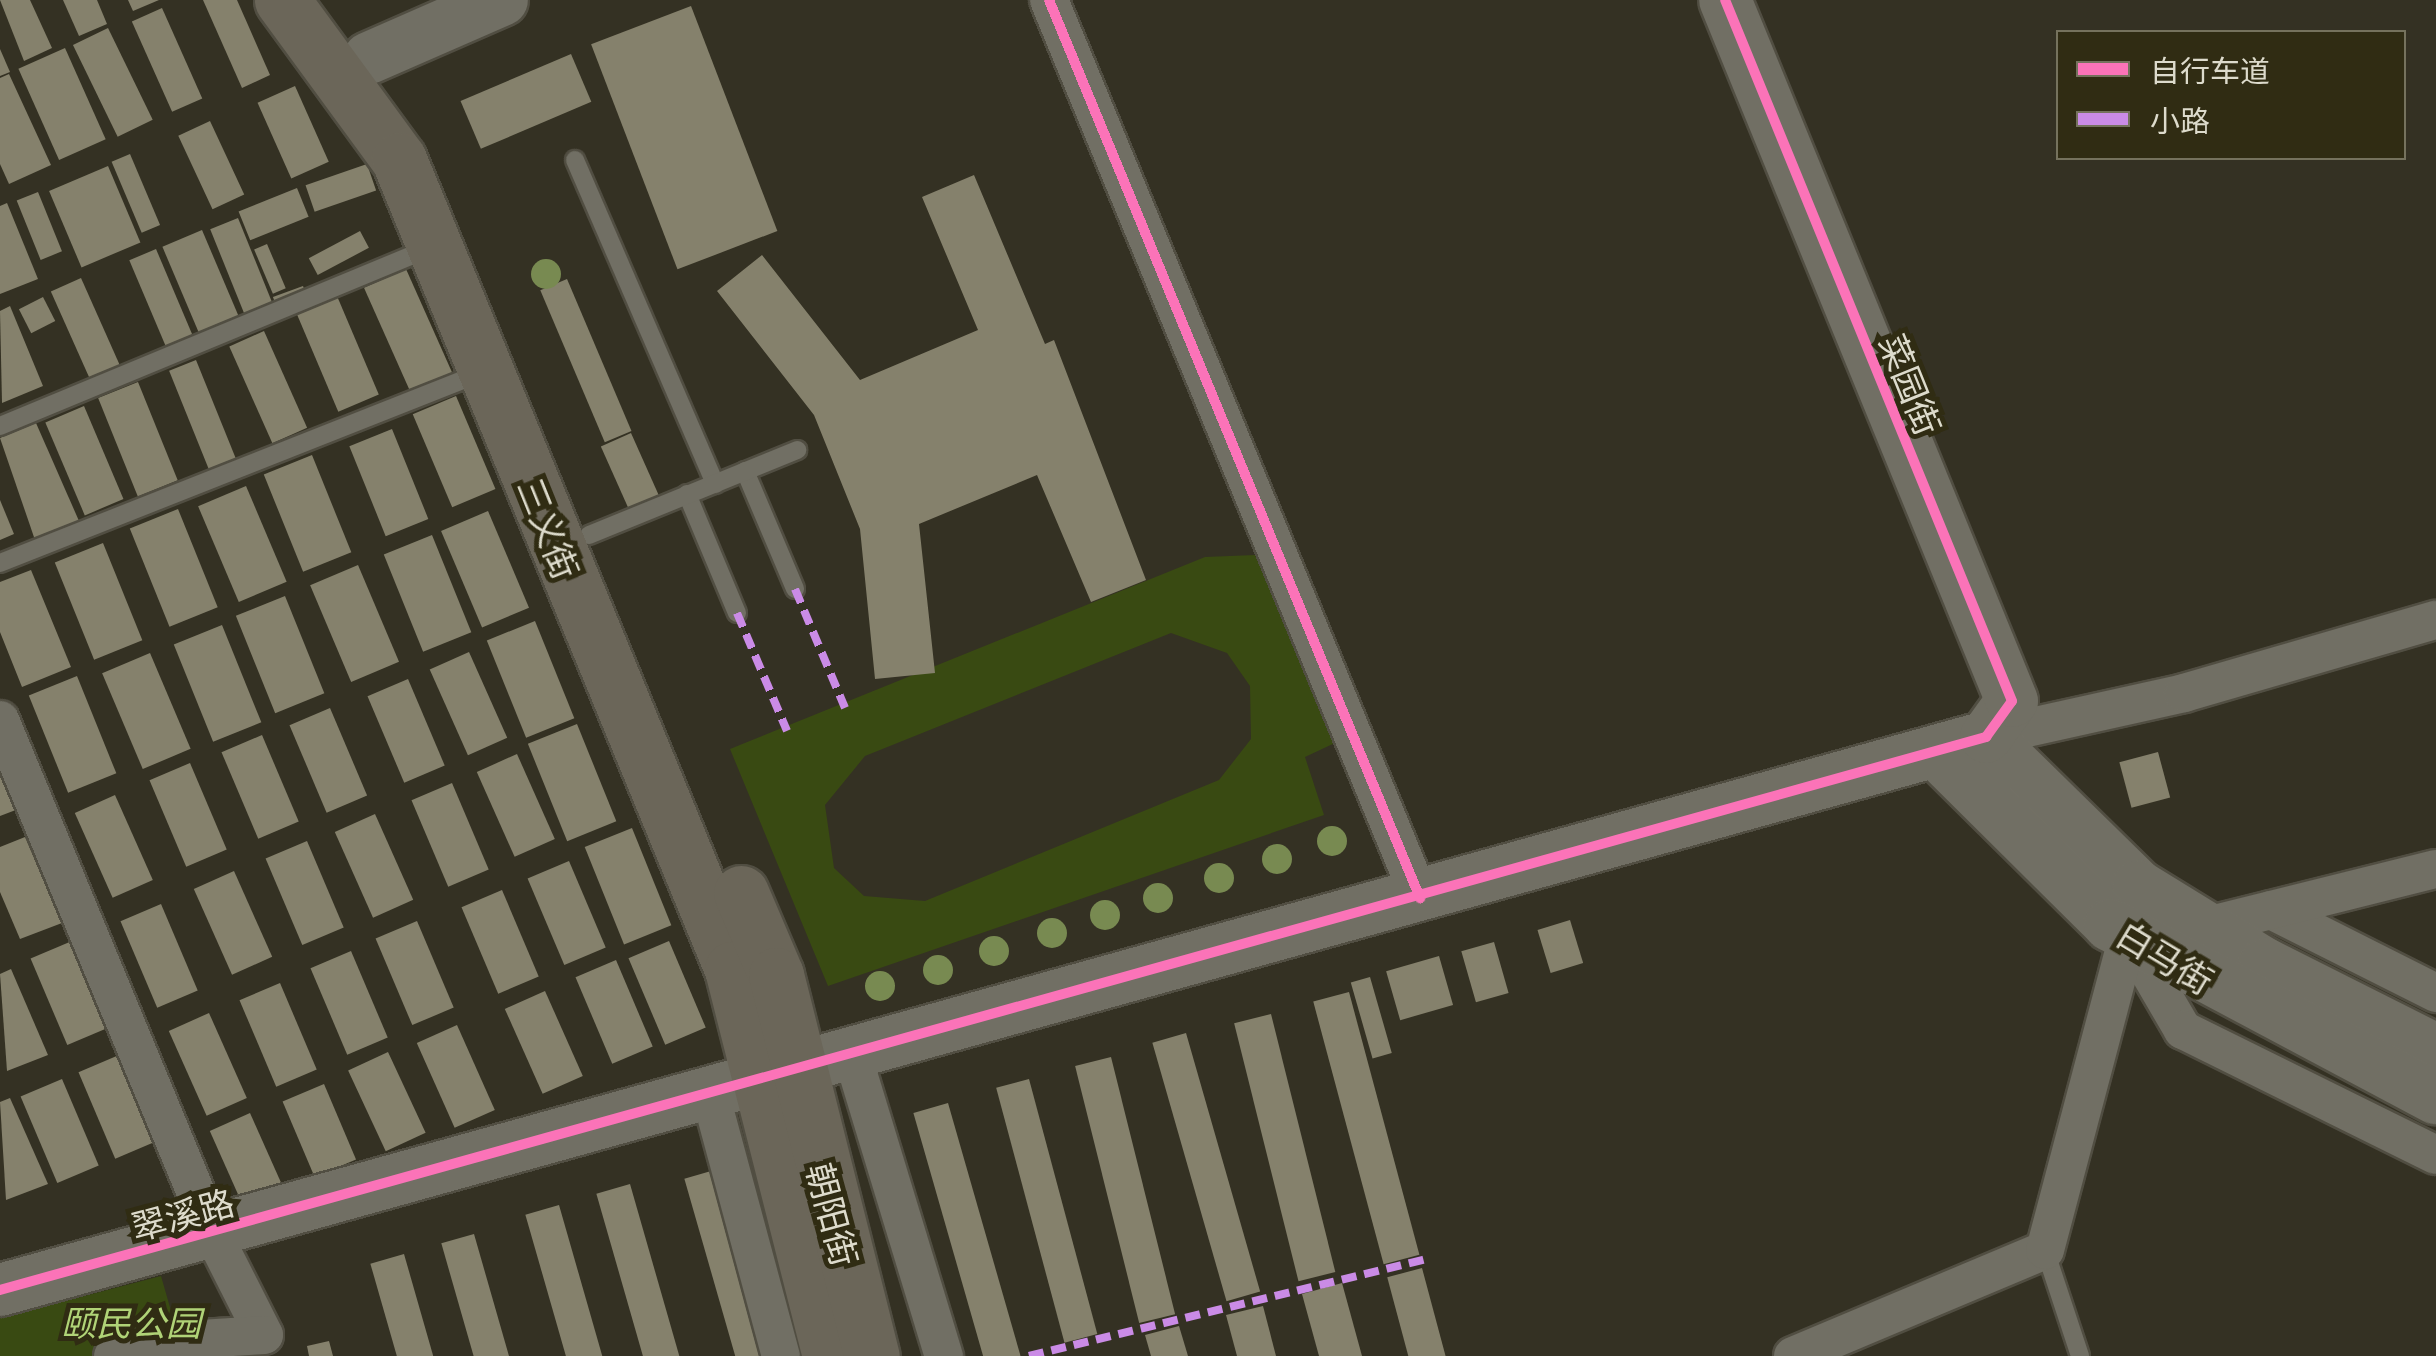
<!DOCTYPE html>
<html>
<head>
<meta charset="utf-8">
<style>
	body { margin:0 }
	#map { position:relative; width:2436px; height:1356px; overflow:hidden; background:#343123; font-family:Georgia,"Noto Sans SC",serif }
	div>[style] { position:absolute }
	.green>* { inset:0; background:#394a12 }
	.building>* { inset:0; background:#85816c; transform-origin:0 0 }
	.roads { filter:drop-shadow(2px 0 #514e42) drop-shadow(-2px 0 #514e42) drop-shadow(0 2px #514e42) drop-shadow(0 -2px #514e42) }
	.lane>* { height:18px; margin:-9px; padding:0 9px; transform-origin:9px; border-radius:9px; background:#716f64 }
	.street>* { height:38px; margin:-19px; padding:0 19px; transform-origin:19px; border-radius:19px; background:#716f64 }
	.secondary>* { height:52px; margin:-26px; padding:0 26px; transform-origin:26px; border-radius:26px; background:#716f64 }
	.primary>* { height:55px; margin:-27.5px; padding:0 27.5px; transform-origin:27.5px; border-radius:27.5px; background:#6b6659 }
	.quiet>* { height:8px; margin-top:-4px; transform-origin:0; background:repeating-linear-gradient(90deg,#ca8be6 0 15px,transparent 0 23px) }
	.cycleway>* { height:10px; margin:-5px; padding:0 5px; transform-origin:5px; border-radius:5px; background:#fb73b8 }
	.trees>* { width:30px; height:30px; margin:-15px; border-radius:50%; background:#788a51 }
	span { translate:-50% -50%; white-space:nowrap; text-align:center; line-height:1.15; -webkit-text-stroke:10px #302c13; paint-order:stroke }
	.street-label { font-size:35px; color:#dddbcc }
	.park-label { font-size:35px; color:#b0d377; font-style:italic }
	.legend { position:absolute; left:2056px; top:30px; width:350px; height:130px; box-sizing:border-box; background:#302c13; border:2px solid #75725d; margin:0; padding:12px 18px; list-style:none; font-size:30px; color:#dddbcc }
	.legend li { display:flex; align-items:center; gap:20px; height:50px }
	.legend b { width:50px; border:2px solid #75725d }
</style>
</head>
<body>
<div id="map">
	<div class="green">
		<i style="clip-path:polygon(evenodd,1255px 555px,1337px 742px,1305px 757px,1324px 815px,828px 986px,730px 749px,1205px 557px,1255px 555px,1171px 633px,1227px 653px,1250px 686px,1251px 739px,1219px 780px,925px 901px,864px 896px,834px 868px,825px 805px,865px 756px,1171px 633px)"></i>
		<i style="clip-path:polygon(161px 1276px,182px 1349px,197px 1356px,0 1356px,0 1318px)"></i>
	</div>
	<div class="building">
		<i style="clip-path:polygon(0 0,30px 0,52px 48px,24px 61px)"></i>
		<i style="clip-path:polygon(63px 0,97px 0,107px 24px,79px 36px)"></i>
		<i style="clip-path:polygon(128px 0,159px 0,133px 11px)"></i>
		<i style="clip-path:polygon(203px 0,237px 0,270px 75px,242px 88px)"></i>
		<i style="left:691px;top:6px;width:241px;height:107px;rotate:69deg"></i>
		<i style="left:162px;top:8px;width:99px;height:33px;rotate:66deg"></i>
		<i style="left:108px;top:28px;width:102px;height:39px;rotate:64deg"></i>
		<i style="left:65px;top:48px;width:100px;height:51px;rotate:66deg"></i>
		<i style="clip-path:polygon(0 49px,10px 72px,0 76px)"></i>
		<i style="left:571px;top:54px;width:52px;height:120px;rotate:67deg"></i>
		<i style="clip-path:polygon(9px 74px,51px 165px,9px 184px,0 164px,0 78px)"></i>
		<i style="left:295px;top:86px;width:83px;height:41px;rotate:66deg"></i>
		<i style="left:210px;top:121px;width:81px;height:35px;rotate:65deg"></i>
		<i style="left:130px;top:154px;width:77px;height:20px;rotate:67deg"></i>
		<i style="left:367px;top:164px;width:28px;height:65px;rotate:71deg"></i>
		<i style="left:108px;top:166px;width:83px;height:64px;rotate:67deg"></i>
		<i style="clip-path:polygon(974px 175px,1045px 344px,1054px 340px,1146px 580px,1091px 602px,1037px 475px,919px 524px,935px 673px,875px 679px,860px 529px,814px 415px,717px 291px,762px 255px,860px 380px,978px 330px,922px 197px)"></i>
		<i style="left:297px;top:188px;width:31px;height:63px;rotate:68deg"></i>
		<i style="left:38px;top:192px;width:64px;height:23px;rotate:68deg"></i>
		<i style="clip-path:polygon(7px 203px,38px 279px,0 294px,0 206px)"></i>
		<i style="left:238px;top:218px;width:97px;height:30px;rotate:68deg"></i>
		<i style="left:202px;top:230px;width:96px;height:43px;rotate:67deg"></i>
		<i style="left:360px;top:231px;width:19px;height:58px;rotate:62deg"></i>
		<i style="left:267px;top:244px;width:48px;height:14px;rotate:67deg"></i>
		<i style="left:156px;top:249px;width:99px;height:29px;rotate:67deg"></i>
		<i style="left:406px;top:269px;width:115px;height:46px;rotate:66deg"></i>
		<i style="left:81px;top:278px;width:99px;height:33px;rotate:66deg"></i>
		<i style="left:567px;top:279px;width:165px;height:29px;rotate:67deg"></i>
		<i style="left:303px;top:286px;width:12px;height:32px;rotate:70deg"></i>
		<i style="left:337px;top:296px;width:107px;height:44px;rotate:67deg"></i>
		<i style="left:43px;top:297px;width:27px;height:27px;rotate:63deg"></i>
		<i style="clip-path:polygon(10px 306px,43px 386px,2px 403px,0 311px)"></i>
		<i style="left:264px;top:331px;width:106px;height:38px;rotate:66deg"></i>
		<i style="left:196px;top:360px;width:106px;height:29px;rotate:68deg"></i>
		<i style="left:138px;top:382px;width:106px;height:43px;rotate:68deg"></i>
		<i style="left:456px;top:396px;width:101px;height:47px;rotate:67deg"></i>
		<i style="left:84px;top:406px;width:101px;height:42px;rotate:67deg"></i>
		<i style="clip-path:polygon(36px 423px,79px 521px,35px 540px,0 438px)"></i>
		<i style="left:392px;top:429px;width:97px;height:46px;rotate:68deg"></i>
		<i style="left:631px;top:433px;width:68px;height:33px;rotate:66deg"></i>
		<i style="left:312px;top:455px;width:105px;height:52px;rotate:68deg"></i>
		<i style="left:246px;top:486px;width:104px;height:52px;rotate:67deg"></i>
		<i style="clip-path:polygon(0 500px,14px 534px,0 540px)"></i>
		<i style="left:178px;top:509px;width:106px;height:52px;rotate:68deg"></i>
		<i style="left:488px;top:511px;width:105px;height:51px;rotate:67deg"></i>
		<i style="left:432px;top:535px;width:105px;height:52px;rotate:68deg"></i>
		<i style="left:103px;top:543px;width:105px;height:52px;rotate:68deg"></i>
		<i style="left:358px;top:565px;width:105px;height:52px;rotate:67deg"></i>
		<i style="clip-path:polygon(31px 570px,71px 667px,22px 687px,0 632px,0 582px)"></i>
		<i style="left:285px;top:596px;width:105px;height:53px;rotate:68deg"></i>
		<i style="left:535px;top:621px;width:105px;height:52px;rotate:68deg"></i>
		<i style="left:222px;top:625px;width:105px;height:52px;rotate:68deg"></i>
		<i style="left:469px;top:652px;width:94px;height:43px;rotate:66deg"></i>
		<i style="left:150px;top:653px;width:104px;height:52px;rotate:67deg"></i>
		<i style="left:77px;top:676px;width:105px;height:52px;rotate:68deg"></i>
		<i style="left:408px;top:679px;width:94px;height:44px;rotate:67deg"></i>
		<i style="left:330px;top:708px;width:95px;height:44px;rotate:67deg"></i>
		<i style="left:577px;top:724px;width:105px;height:53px;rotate:68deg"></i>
		<i style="left:262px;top:735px;width:94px;height:44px;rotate:67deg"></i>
		<i style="left:2158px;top:752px;width:47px;height:40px;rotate:75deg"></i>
		<i style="left:517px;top:754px;width:93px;height:44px;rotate:66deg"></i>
		<i style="clip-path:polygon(0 759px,21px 808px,0 816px)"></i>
		<i style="left:190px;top:763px;width:94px;height:44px;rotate:67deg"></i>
		<i style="left:452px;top:783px;width:94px;height:44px;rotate:67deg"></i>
		<i style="left:115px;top:795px;width:93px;height:44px;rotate:66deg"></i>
		<i style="left:375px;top:814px;width:94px;height:44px;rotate:66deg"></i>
		<i style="left:632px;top:828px;width:105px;height:51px;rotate:68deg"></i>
		<i style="clip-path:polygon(25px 837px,62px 923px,20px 939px,0 892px,0 847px)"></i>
		<i style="left:307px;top:841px;width:94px;height:45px;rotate:67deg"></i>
		<i style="left:569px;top:861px;width:94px;height:45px;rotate:67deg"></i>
		<i style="left:234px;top:871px;width:94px;height:44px;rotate:66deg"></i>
		<i style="left:502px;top:890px;width:94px;height:44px;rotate:67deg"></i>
		<i style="left:161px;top:904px;width:94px;height:44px;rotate:67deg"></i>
		<i style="left:1570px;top:920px;width:45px;height:34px;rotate:73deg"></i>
		<i style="left:417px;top:921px;width:94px;height:45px;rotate:67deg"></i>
		<i style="left:72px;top:941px;width:94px;height:45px;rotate:67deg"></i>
		<i style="left:669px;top:941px;width:94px;height:44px;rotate:67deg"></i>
		<i style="left:1494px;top:942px;width:53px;height:34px;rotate:74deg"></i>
		<i style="left:351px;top:951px;width:94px;height:44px;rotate:67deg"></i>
		<i style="left:1439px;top:956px;width:51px;height:55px;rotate:74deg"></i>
		<i style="left:616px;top:960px;width:94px;height:44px;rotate:67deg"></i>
		<i style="clip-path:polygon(11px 969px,48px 1055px,7px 1071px,0 974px)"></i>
		<i style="left:1370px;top:977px;width:79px;height:20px;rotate:74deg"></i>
		<i style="left:280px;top:983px;width:94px;height:44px;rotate:67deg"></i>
		<i style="left:545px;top:991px;width:93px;height:44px;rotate:66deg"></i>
		<i style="left:1349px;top:992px;width:272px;height:37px;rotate:75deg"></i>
		<i style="left:209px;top:1013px;width:93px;height:44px;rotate:66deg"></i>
		<i style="left:1271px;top:1014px;width:266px;height:38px;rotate:76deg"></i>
		<i style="left:457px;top:1025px;width:93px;height:44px;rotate:66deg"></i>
		<i style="left:1186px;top:1033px;width:269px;height:35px;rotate:74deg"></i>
		<i style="left:388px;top:1052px;width:89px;height:44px;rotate:65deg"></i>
		<i style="left:119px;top:1055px;width:94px;height:44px;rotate:67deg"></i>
		<i style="left:1111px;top:1057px;width:265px;height:37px;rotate:76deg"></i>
		<i style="left:62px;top:1079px;width:94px;height:45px;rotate:67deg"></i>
		<i style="left:1029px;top:1079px;width:264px;height:34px;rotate:75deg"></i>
		<i style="left:324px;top:1084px;width:82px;height:45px;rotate:67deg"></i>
		<i style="clip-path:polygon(10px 1098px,48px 1184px,6px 1200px,0 1102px)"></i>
		<i style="left:948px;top:1103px;width:263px;height:36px;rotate:74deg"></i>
		<i style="left:250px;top:1113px;width:80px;height:44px;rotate:66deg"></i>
		<i style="left:718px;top:1169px;width:194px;height:35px;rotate:74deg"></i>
		<i style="left:630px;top:1184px;width:179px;height:35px;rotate:74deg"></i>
		<i style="left:559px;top:1205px;width:157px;height:35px;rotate:74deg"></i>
		<i style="left:474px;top:1234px;width:127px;height:34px;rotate:74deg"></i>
		<i style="left:404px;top:1254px;width:106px;height:35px;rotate:74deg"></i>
		<i style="left:1422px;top:1268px;width:91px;height:36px;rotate:75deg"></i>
		<i style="clip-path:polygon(1342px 1283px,1362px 1356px,1319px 1356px,1302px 1294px)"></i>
		<i style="clip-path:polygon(1263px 1306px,1276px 1356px,1237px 1356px,1226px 1315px)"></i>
		<i style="clip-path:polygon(1179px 1326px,1188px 1356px,1151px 1356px,1145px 1335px)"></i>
		<i style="clip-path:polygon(329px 1341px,333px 1356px,309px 1356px,307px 1346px)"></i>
	</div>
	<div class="roads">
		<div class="lane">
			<i style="left:575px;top:160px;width:353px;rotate:66.6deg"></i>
			<i style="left:0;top:426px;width:464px;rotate:-22.5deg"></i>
			<i style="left:745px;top:471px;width:128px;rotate:67deg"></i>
			<i style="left:687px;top:494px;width:129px;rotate:67.2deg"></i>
			<i style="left:589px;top:535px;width:225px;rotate:-22.2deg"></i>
			<i style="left:0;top:563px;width:519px;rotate:-21.58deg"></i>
			<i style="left:2045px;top:1250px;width:112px;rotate:71.7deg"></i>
		</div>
		<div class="street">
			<i style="left:1049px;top:0;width:972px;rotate:67.55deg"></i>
			<i style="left:0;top:720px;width:556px;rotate:67.49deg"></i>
			<i style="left:213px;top:1234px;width:113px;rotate:63.2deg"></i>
			<i style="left:264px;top:1335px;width:96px;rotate:176.4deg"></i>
			<i style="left:168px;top:1341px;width:57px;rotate:164.7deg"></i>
			<i style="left:1986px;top:737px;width:203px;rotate:-12.5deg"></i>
			<i style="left:2184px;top:693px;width:262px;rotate:-16.2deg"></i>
			<i style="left:2271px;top:910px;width:185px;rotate:26.7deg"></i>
			<i style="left:2203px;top:927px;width:240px;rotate:-14deg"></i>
			<i style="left:2128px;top:936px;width:109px;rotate:59.7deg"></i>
			<i style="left:2183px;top:1030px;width:282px;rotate:26.3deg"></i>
			<i style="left:853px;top:1057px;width:313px;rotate:73.1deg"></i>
			<i style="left:711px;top:1097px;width:268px;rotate:74.9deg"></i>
			<i style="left:1793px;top:1356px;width:273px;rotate:-22.8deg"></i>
			<i style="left:2045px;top:1250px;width:325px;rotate:-75.2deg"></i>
		</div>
		<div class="secondary">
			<i style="left:369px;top:58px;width:145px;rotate:-23.6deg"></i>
			<i style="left:1986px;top:737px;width:213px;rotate:44.4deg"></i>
			<i style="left:2138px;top:886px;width:149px;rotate:31.6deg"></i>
			<i style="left:2265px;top:964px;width:191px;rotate:26.7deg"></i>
			<i style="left:1939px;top:755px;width:241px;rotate:44.8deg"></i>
			<i style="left:2110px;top:925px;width:369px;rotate:28deg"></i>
			<i style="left:0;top:1290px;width:2062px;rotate:-15.56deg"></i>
			<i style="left:1986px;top:737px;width:44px;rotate:-54.2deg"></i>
			<i style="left:2012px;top:701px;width:757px;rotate:-112.26deg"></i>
		</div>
		<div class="primary">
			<i style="left:282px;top:0;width:198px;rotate:53.8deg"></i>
			<i style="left:399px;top:160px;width:875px;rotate:67.63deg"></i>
			<i style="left:732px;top:969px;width:399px;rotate:75.8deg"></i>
			<i style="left:741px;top:893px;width:89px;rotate:66.9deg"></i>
			<i style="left:776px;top:975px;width:393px;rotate:75.9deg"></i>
		</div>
	</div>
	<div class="quiet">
		<i style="left:795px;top:589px;width:129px;rotate:67.2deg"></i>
		<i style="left:737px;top:613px;width:128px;rotate:67deg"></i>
		<i style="left:1029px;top:1356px;width:414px;rotate:-13.7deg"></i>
	</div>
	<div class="cycleway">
		<i style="left:1049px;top:0;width:972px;rotate:67.55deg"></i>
		<i style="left:0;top:1290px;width:2062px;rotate:-15.56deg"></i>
		<i style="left:1986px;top:737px;width:44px;rotate:-54.2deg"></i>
		<i style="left:2012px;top:701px;width:757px;rotate:-112.26deg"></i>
	</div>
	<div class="trees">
		<i style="left:546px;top:274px"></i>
		<i style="left:1332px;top:841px"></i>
		<i style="left:1277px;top:859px"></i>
		<i style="left:1219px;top:878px"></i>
		<i style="left:1158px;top:898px"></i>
		<i style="left:1105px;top:915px"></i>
		<i style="left:1052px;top:933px"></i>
		<i style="left:994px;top:951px"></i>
		<i style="left:938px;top:970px"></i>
		<i style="left:880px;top:986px"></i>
	</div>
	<div class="street-label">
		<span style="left:1912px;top:384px;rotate:68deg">菜园街</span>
		<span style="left:550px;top:528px;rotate:68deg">三义街</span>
		<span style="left:2166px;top:956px;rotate:31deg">白马街</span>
		<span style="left:182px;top:1213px;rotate:-15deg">翠溪路</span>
		<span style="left:834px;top:1214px;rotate:75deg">朝阳街</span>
	</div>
	<div class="park-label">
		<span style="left:131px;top:1321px">颐民公园</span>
	</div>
	<ul class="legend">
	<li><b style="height:12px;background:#fb73b8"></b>自行车道</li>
	<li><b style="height:12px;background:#ca8be6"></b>小路</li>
	</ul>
</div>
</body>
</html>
